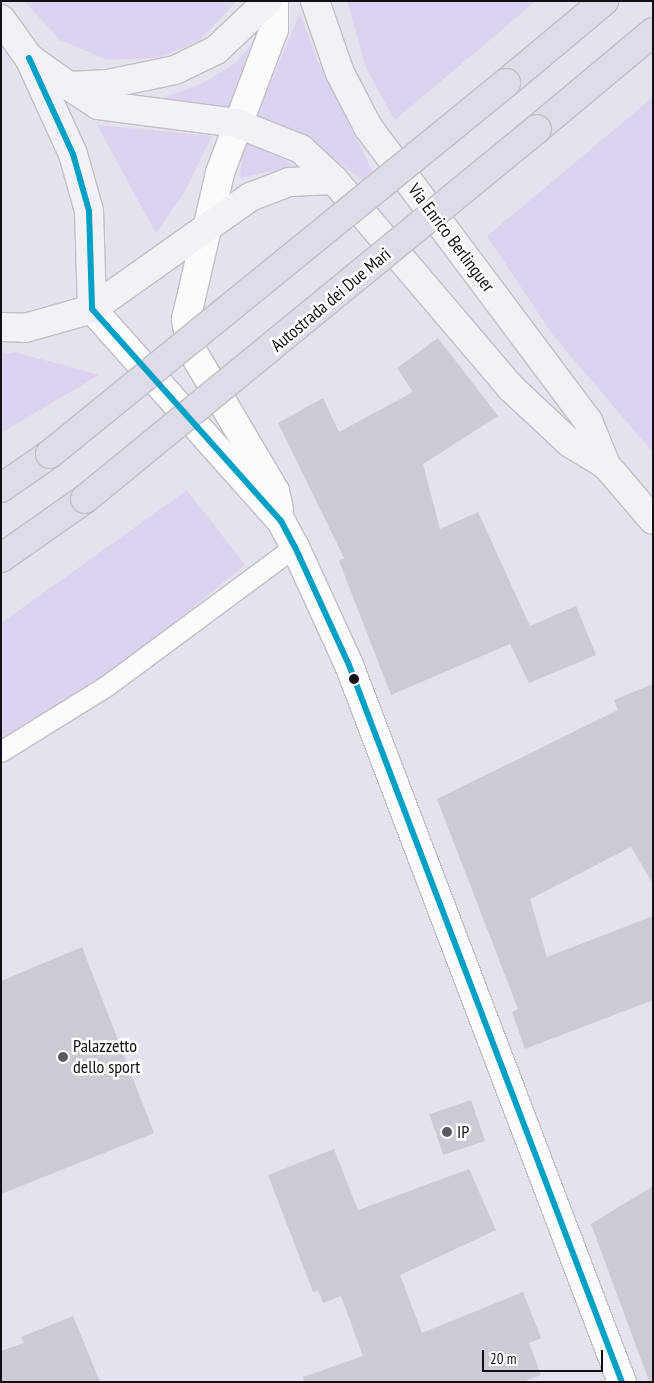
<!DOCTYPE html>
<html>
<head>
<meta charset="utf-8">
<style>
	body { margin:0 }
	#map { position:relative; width:654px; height:1383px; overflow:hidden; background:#e5e2ed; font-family:"PT Sans Narrow",sans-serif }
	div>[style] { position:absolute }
	.green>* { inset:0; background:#ddd3f0 }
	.building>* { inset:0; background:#cdcad3; transform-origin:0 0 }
	.roads { filter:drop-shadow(1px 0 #c2bfc7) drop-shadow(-1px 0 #c2bfc7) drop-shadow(0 1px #c2bfc7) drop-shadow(0 -1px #c2bfc7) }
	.service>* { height:20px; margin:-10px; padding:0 10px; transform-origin:10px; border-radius:10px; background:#fbfbfc }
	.minor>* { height:28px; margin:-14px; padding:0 14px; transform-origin:14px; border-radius:14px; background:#fbfbfc }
	.secondary>* { height:28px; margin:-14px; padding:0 14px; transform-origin:14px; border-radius:14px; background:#f3f1f6 }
	.motorway>* { height:28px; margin:-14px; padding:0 14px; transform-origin:14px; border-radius:14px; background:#e0dbe8 }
	.bridges { filter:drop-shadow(1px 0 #c2c0c6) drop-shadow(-1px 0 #c2c0c6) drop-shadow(0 1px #c2c0c6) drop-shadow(0 -1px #c2c0c6) }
	.motorway-bridge>* { height:28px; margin:-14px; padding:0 14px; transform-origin:14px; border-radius:14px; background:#e0dbe8 }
	.bus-1>* { height:6px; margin:-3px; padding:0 3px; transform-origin:3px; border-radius:3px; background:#01a1c5 }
	.dots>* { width:14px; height:14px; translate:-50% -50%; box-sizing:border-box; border:2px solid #fff; border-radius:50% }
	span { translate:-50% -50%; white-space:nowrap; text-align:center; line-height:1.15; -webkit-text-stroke:5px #fff; paint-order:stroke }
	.street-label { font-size:18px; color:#121016 }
	.poi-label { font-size:18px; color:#121016 }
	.left { translate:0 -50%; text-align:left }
	.frame { position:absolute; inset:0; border:2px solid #121016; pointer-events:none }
	.scale { position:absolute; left:482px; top:1350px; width:121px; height:22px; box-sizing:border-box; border:2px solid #121016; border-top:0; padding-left:6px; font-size:15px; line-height:18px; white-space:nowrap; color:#121016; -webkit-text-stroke:4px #fff; paint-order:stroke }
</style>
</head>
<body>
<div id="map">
	<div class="green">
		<i style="clip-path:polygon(24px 1px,237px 1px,199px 41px,159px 58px,107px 60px,60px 40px)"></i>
		<i style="clip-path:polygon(347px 1px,536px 1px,395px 120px,366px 68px)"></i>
		<i style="clip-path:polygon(300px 13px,317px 60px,373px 172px,364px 181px,304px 137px,257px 115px)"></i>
		<i style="clip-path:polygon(251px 45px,255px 45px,228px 110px,150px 103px,203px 83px,234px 64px)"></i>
		<i style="clip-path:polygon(653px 97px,653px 453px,552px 334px,487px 236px)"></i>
		<i style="clip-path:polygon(97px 125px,212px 136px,184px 193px,156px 233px)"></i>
		<i style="clip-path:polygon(243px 140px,266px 149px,294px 166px,240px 178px)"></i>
		<i style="clip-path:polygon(15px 352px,99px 375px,1px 433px,1px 354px)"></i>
		<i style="clip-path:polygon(187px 490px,245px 565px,142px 649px,1px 745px,1px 623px)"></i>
	</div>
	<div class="building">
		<i style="clip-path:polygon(438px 338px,498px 416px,423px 464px,440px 529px,478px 512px,530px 626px,576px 606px,596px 655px,529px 683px,510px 644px,391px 695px,339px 561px,344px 558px,278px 423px,323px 398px,339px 432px,413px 392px,397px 368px)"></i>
		<i style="clip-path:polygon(653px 684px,653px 884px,631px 847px,530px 899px,547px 957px,653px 916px,653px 1000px,525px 1049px,512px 1012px,518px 1009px,437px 799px,618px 710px,614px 700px)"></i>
		<i style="clip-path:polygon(82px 947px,154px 1133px,1px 1194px,1px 981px)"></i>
		<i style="left:471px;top:1100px;width:43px;height:44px;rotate:71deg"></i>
		<i style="clip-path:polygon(334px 1149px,358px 1210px,469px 1169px,496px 1230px,400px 1275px,422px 1333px,523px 1292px,541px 1338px,529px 1343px,541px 1375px,523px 1382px,304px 1382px,303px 1377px,363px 1356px,341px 1296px,323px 1303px,318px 1290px,313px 1292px,268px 1175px)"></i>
		<i style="clip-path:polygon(653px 1186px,653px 1380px,649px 1381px,591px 1224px)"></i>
		<i style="clip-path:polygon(73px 1316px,100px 1382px,1px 1382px,1px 1351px,24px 1343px,21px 1337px)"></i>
	</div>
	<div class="roads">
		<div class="service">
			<i style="left:1px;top:752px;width:123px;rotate:-31.8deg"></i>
			<i style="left:106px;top:687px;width:235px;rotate:-36.5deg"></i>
		</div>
		<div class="minor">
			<i style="left:274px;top:1px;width:28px;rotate:90deg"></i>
			<i style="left:274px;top:29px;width:154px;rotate:110.6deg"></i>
			<i style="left:220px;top:173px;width:150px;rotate:103.1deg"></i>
			<i style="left:186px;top:319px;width:30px;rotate:81deg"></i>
			<i style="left:191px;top:349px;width:165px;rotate:59.4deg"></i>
			<i style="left:275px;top:491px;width:19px;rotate:78deg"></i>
			<i style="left:92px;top:309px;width:284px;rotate:48.3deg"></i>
			<i style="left:281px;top:521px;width:30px;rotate:62deg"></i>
			<i style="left:295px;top:547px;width:130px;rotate:65.4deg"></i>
			<i style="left:349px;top:665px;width:767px;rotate:69.16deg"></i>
		</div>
		<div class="secondary">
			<i style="left:315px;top:1px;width:76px;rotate:70.9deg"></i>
			<i style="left:340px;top:73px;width:61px;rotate:62.6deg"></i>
			<i style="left:368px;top:127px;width:367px;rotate:53.2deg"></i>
			<i style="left:588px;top:421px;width:48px;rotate:67.8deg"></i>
			<i style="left:1px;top:19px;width:48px;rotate:54.3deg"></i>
			<i style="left:29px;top:58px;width:49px;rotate:35deg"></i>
			<i style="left:69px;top:86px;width:39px;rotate:-3deg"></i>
			<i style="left:108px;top:84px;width:68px;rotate:-11.8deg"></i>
			<i style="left:175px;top:70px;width:46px;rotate:-26deg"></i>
			<i style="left:216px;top:50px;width:71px;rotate:-43.3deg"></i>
			<i style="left:30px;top:60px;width:103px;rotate:65.4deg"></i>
			<i style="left:73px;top:154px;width:59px;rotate:74.3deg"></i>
			<i style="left:89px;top:211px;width:98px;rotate:88.2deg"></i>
			<i style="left:69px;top:86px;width:35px;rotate:33deg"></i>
			<i style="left:98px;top:105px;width:139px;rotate:7.4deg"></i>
			<i style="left:236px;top:123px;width:70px;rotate:21.8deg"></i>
			<i style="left:301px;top:149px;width:45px;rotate:43.2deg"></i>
			<i style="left:334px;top:180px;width:272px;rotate:49.6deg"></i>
			<i style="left:510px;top:387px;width:82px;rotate:43deg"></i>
			<i style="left:570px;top:443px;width:42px;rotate:31.4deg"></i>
			<i style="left:606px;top:465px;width:72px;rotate:49.5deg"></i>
			<i style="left:1px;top:327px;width:24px;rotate:2deg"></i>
			<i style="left:25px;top:328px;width:70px;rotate:-15.8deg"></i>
			<i style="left:92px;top:309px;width:194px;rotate:-35.3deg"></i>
			<i style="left:250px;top:197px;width:42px;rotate:-21deg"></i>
			<i style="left:289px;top:182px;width:45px;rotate:-2.5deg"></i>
		</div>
		<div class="motorway">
			<i style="left:506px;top:83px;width:128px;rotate:-39.9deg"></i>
			<i style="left:537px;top:129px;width:151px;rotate:-39.9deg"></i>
			<i style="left:1px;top:488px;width:60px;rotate:-34.8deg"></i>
			<i style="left:1px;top:558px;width:103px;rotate:-35.1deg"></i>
		</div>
	</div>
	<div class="bridges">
		<div class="motorway-bridge">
			<i style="left:50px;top:454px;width:588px;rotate:-39.13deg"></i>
			<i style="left:85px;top:499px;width:584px;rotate:-39.3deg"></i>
		</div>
	</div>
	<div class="bus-1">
		<i style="left:29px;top:58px;width:106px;rotate:65.4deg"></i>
		<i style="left:73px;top:154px;width:59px;rotate:74.3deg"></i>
		<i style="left:89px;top:211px;width:98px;rotate:88.2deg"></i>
		<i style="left:92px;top:309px;width:284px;rotate:48.3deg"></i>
		<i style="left:281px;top:521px;width:30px;rotate:62deg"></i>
		<i style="left:295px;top:547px;width:130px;rotate:65.4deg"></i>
		<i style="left:349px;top:665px;width:767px;rotate:69.16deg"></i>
	</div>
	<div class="dots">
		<i style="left:354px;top:679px;background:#121016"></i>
		<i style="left:63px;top:1057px;background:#5c5a61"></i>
		<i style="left:447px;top:1132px;background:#5c5a61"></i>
	</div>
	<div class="street-label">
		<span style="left:451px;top:238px;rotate:53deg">Via Enrico Berlinguer</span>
		<span style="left:331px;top:300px;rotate:-40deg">Autostrada dei Due Mari</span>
	</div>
	<div class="poi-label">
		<span class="left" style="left:73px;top:1057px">Palazzetto<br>dello sport</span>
		<span class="left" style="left:457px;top:1132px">IP</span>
	</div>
	<div class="frame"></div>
	<div class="scale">20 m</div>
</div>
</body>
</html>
